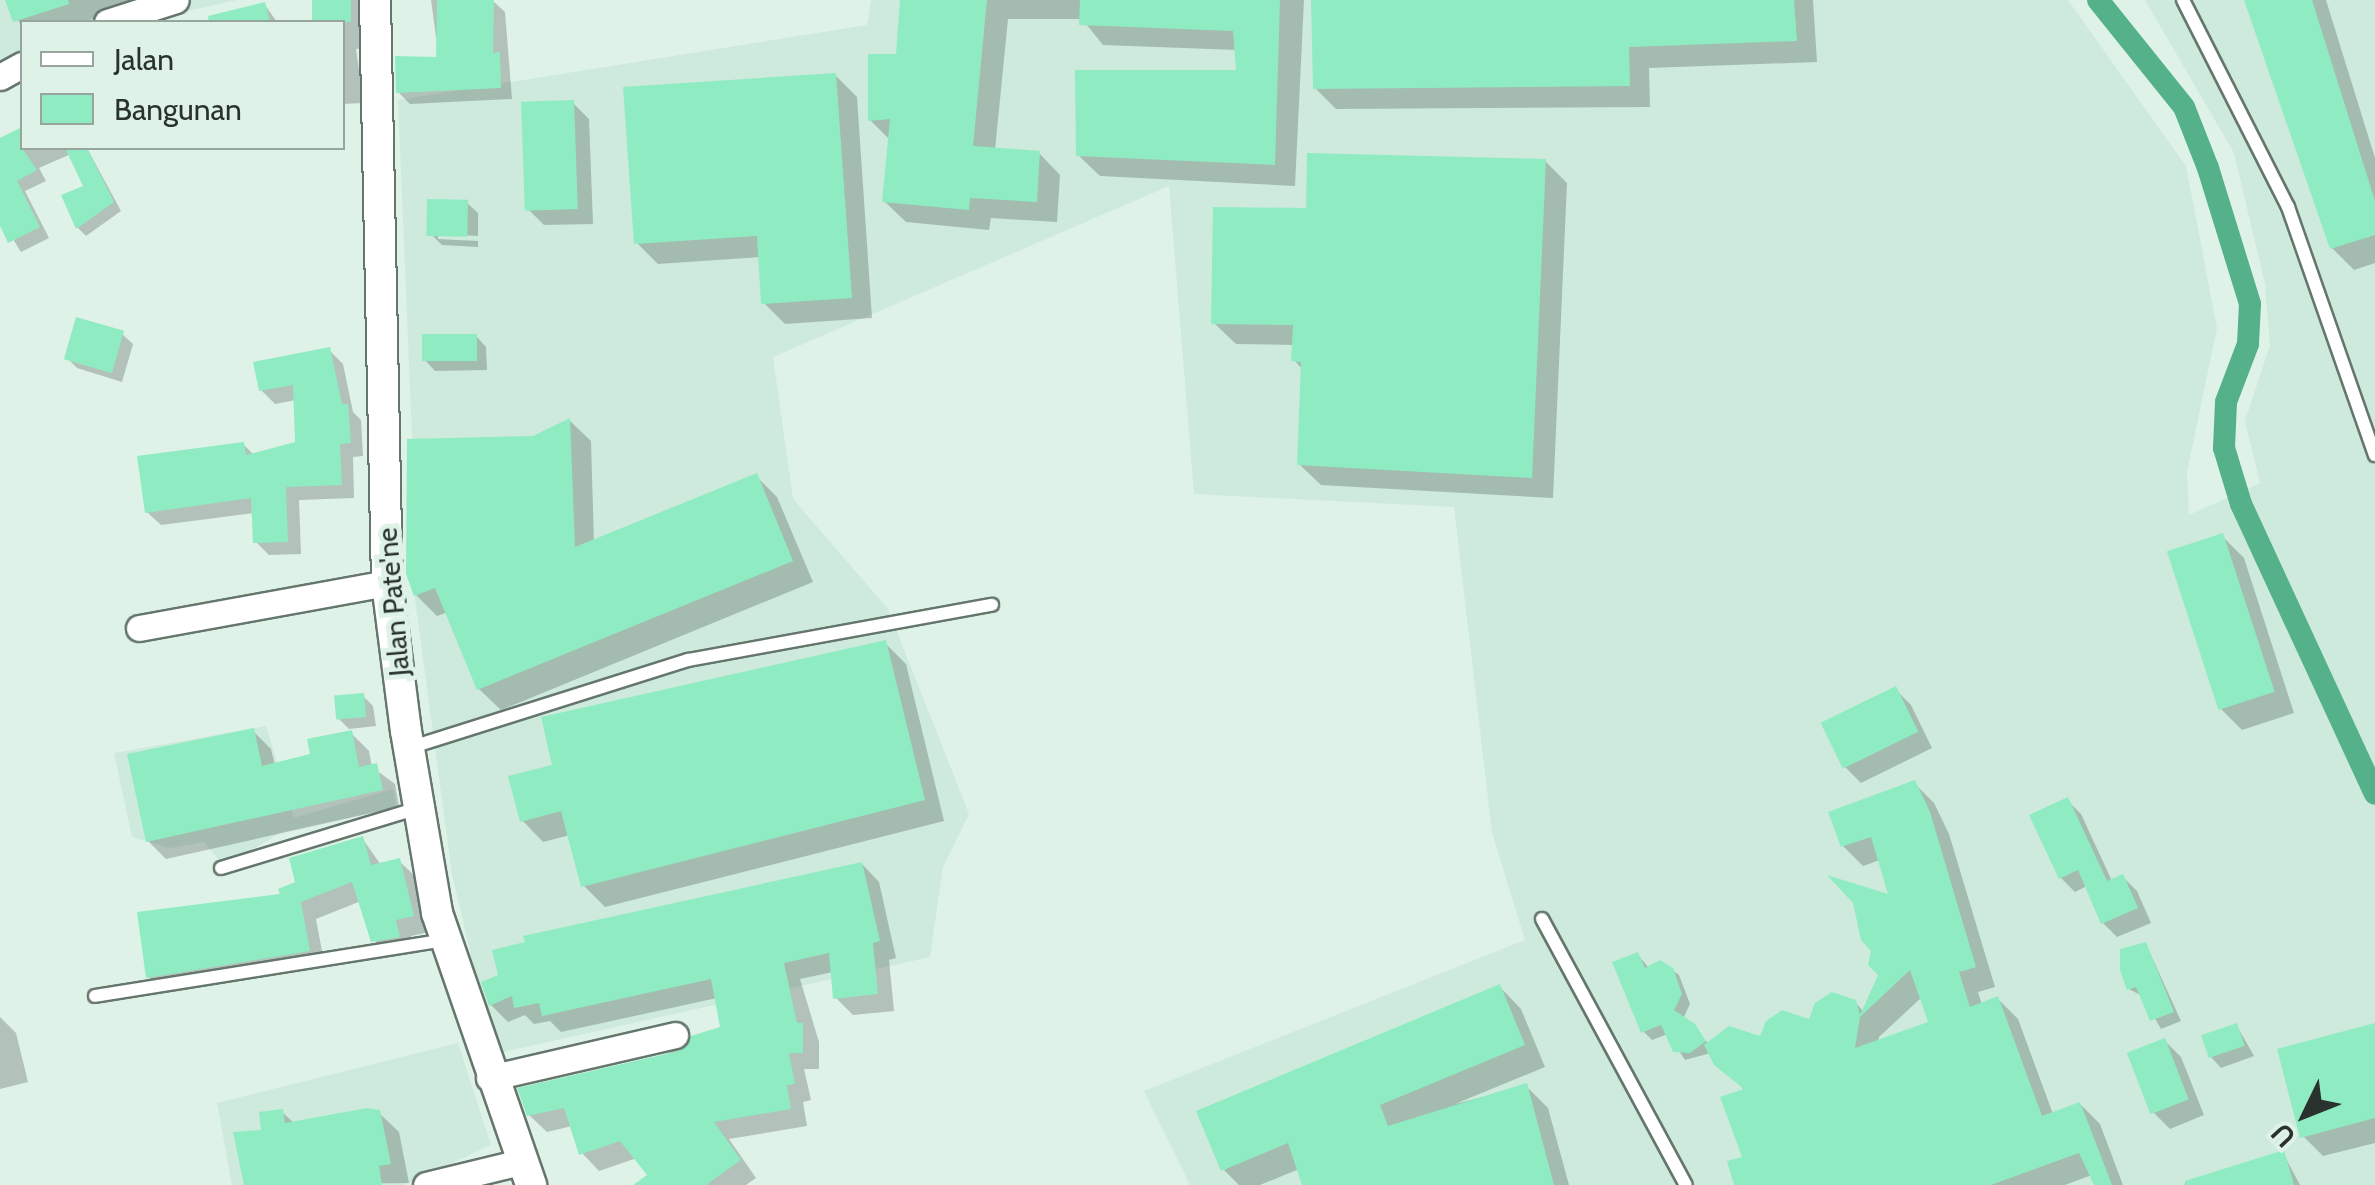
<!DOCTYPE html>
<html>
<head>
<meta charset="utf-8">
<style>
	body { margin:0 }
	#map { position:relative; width:2375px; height:1185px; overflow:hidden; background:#dff2e8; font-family:Cabin,sans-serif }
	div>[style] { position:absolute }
	.built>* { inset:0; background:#ceeadc }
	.shadow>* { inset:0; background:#0003 }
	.canal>* { height:22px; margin:-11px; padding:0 11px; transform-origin:11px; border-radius:11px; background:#54b18a }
	.building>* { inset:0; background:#8fecc2; transform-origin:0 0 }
	.roads { filter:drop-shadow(2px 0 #65766d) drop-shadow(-2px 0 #65766d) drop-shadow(0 2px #65766d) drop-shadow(0 -2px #65766d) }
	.service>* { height:12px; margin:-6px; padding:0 6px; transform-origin:6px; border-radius:6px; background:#fff }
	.minor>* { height:25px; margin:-12.5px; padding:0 12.5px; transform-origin:12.5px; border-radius:12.5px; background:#fff }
	.tertiary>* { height:30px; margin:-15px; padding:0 15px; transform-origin:15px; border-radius:15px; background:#fff }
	span { translate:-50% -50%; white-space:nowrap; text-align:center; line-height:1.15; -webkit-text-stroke:10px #dff2e8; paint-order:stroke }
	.street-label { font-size:28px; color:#2a322e }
	.legend { position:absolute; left:20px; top:20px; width:325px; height:130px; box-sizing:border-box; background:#dff2e8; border:2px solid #97a59e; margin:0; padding:12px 18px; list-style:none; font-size:30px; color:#2a322e }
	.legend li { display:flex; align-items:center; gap:20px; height:50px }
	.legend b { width:50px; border:2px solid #97a59e }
	.north { position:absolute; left:2255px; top:1065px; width:100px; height:100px; -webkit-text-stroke:8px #dff2e8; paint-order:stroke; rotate:227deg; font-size:28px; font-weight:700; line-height:40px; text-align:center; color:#2a322e }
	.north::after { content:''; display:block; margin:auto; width:35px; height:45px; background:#2a322e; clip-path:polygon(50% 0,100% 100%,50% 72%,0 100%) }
</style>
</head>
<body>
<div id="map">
	<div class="built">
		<i style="clip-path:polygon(0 0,237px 0,139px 22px,22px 22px,22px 71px,0 80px)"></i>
		<i style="clip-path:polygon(871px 0,2068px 0,2186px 166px,2217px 328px,2187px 472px,2189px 515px,2260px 483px,2245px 421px,2270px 345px,2265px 284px,2234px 153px,2145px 0,2375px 0,2375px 1185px,1190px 1185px,1144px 1091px,1525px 940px,1492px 833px,1454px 507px,1194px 494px,1169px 186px,773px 357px,793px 499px,888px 609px,969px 814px,943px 867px,930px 957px,494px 1054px,452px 874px,410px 562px,412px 436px,398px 100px,867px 25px)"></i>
		<i style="clip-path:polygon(266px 726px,294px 818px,393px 789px,396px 807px,282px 832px,224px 866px,204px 842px,170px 848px,132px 837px,114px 753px)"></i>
		<i style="clip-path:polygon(458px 1043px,491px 1145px,404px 1185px,232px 1185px,217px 1103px)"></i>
	</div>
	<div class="shadow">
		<i style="clip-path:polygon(8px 0,154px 0,83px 22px,22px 22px,22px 28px)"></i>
		<i style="clip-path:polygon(315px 0,358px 0,364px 48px,356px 49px,364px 103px,342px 104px,342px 22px,308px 22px,318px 20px)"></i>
		<i style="clip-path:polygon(431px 0,493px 1px,505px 12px,512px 99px,410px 104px,398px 92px,439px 59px)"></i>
		<i style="clip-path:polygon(903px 0,1304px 0,1295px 186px,1100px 176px,1078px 155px,1238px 72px,1237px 50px,1103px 45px,1082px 19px,1008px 19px,995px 150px,1039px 153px,1060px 175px,1057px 222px,991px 218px,989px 230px,906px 222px,884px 201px,891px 141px,870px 120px,898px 57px)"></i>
		<i style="clip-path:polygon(1314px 0,1813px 0,1817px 62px,1649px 68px,1650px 107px,1336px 109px,1315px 88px)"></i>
		<i style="clip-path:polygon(2247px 0,2326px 0,2375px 158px,2375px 263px,2354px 270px,2332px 248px)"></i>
		<i style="clip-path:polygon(265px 5px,277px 22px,227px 22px,225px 14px)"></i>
		<i style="clip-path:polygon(836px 76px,857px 97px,872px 318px,785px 324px,764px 303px,761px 257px,658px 264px,637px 243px)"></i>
		<i style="clip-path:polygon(573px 103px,589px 119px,593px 224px,544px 225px,528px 209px)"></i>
		<i style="clip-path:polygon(22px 130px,22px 148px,87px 148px,121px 211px,86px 236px,78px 228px,86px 187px,71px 154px,39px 168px,46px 181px,25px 191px,49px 238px,21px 252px,0 218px,0 138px)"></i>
		<i style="clip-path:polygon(1545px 161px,1567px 183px,1553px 498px,1321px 485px,1299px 464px,1303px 370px,1294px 360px,1295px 345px,1236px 344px,1214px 323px,1309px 211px)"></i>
		<i style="clip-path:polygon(467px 203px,478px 213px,478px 236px,438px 234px,438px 239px,478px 241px,478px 247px,442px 245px,432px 235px)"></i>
		<i style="clip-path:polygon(122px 334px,133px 344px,122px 382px,77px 368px,67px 358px)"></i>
		<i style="clip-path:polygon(476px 336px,486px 347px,487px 370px,435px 371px,425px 360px)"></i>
		<i style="clip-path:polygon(329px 350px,343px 364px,353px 412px,361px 420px,363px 456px,353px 457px,354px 498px,299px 500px,301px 554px,269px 555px,256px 542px,254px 513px,161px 525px,147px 512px,243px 444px,254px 455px,298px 443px,296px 400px,275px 404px,261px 390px)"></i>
		<i style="clip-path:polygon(570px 421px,591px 441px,594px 542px,756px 476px,777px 497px,813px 582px,501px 710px,479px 689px,448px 612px,437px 616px,416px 595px,534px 438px)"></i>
		<i style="clip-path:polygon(2222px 536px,2244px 558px,2294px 713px,2242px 730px,2220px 708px)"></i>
		<i style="clip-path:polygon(885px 643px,906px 664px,944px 821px,605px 907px,584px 886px,570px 835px,543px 842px,522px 820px,554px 767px)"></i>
		<i style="clip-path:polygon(1895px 689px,1911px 705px,1932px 748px,1861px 783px,1845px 767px)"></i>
		<i style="clip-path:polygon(363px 696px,373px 706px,376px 726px,349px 729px,339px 719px)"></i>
		<i style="clip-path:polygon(253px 731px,271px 749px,275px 765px,313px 755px,351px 733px,369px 751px,372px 767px,395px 784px,399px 807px,166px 859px,148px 841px)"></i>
		<i style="clip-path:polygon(evenodd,1914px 783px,1934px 803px,1949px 834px,1995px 987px,1978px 992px,1982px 1005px,1998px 999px,2018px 1019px,2053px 1114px,2080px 1104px,2100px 1124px,2123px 1185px,2097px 1185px,2092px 1175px,2065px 1185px,1736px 1185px,1745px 1158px,1745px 1091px,1711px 1053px,1685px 1060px,1668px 1034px,1652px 1040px,1643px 1031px,1638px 955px,1649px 968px,1660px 962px,1679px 975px,1690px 1004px,1683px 1019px,1709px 1044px,1761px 1039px,1855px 1002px,1864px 1012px,1881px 975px,1891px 898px,1880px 860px,1863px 866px,1843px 846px,1914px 783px,1922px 997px,1931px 1023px,1878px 1042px,1879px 1037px,1922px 997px)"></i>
		<i style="clip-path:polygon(2067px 800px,2081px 814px,2112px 881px,2123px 877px,2137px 891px,2151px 923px,2117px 937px,2103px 923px,2087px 886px,2075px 892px,2061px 878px)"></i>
		<i style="clip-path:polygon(362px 838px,381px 865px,399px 861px,416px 877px,429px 932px,411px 936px,415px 953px,390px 957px,374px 940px,361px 901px,316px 919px,325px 967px,165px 993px,148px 977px,283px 896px)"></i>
		<i style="clip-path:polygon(862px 864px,879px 882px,896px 958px,889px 960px,894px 1011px,853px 1015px,836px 998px,833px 972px,800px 979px,819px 1042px,819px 1069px,804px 1069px,811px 1100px,803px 1102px,807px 1126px,729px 1139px,756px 1178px,746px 1185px,637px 1185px,650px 1175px,637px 1158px,599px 1171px,582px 1153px,572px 1126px,547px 1132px,529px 1115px,723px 1029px,717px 998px,561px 1032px,550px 1021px,534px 1024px,525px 1015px,508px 1022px,491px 1005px,484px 983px)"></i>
		<i style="clip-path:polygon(2146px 944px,2181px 1021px,2161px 1029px,2142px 996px,2129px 989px)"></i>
		<i style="clip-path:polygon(1500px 987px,1521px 1009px,1545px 1067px,1455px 1104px,1526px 1086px,1548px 1108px,1569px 1185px,1305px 1185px,1299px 1169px,1260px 1185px,1239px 1185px,1224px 1170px)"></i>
		<i style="clip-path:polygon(0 1017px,16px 1033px,28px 1082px,0 1089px)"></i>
		<i style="clip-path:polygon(2237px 1026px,2254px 1056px,2221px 1068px,2211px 1057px)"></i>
		<i style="clip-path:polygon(2375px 1026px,2375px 1143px,2323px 1156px,2303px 1136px)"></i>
		<i style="clip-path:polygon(2165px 1041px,2181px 1057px,2204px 1115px,2170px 1129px,2154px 1113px)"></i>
		<i style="clip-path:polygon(282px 1112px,295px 1124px,379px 1113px,399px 1132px,409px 1183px,246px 1185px,264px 1132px)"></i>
		<i style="clip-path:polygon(2283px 1153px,2300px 1185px,2185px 1185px,2185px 1183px)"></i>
	</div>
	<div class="canal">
		<i style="left:2098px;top:0;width:137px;rotate:51.2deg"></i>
		<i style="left:2184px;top:107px;width:66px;rotate:68.5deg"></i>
		<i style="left:2208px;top:168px;width:142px;rotate:72.8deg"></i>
		<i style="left:2250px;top:304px;width:40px;rotate:92.9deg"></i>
		<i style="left:2248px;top:344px;width:62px;rotate:110.8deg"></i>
		<i style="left:2226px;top:402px;width:46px;rotate:92.5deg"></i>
		<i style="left:2224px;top:448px;width:59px;rotate:73.1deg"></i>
		<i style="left:2241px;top:504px;width:319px;rotate:65.2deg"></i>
	</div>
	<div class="building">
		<i style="clip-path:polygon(5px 0,68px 0,69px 4px,13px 22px)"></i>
		<i style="left:312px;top:0;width:39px;height:22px"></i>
		<i style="clip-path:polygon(437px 0,494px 0,493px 53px,500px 52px,501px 88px,396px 93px,395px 56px,436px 57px)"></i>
		<i style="clip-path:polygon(900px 0,987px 0,973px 146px,1040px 151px,1037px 202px,970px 198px,969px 210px,882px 202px,890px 119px,868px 121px,868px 54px,896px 54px)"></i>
		<i style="clip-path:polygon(1080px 0,1280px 0,1275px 165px,1076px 156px,1075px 70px,1236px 70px,1233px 31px,1079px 25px)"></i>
		<i style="clip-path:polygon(1311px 0,1794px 0,1797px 41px,1629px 47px,1630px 86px,1313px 89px)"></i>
		<i style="clip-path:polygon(2244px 0,2312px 0,2375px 201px,2375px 235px,2330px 249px)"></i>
		<i style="clip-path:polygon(265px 2px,270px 22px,209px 22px,208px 16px)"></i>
		<i style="clip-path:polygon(836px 73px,852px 298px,761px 304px,757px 236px,634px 244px,623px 87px)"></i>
		<i style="left:574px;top:100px;width:109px;height:53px;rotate:88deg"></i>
		<i style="clip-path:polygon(22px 127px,22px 148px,37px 170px,17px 181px,40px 227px,8px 243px,0 226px,0 138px)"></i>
		<i style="clip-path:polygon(65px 148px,87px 148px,114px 202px,76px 229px,61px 195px,83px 186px)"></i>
		<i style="clip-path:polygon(1307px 153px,1546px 159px,1532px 478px,1297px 465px,1301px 362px,1291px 361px,1293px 325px,1211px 324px,1213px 207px,1306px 208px)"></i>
		<i style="left:427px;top:199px;width:41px;height:37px;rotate:1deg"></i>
		<i style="left:76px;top:317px;width:50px;height:44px;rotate:16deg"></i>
		<i style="left:422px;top:334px;width:55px;height:27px"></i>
		<i style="clip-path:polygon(330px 347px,342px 404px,348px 404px,351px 443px,340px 444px,342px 485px,286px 487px,288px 542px,253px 543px,251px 498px,145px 513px,137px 456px,244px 442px,246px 455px,295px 442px,293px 385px,259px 391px,253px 362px)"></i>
		<i style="clip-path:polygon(570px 418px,575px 547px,757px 473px,793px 561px,477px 690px,435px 588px,414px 596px,406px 574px,407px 439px,533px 436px)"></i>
		<i style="left:2223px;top:533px;width:167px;height:59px;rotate:72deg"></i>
		<i style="clip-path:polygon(886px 640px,925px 800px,581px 887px,561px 811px,520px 822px,508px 776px,552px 765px,541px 717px)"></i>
		<i style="left:1896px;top:686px;width:51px;height:84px;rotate:64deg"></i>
		<i style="left:364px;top:693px;width:24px;height:30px;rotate:85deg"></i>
		<i style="clip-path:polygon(254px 728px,262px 766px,310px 754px,307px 739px,352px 730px,359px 767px,377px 763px,383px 790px,146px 842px,127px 754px)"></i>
		<i style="clip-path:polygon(evenodd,1915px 780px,1930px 812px,1976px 967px,1959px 972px,1970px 1007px,1998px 996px,2042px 1116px,2080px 1102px,2112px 1185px,2094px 1185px,2079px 1153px,1991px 1185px,1734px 1185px,1727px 1161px,1742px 1157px,1720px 1097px,1744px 1089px,1714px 1065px,1704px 1045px,1729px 1026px,1760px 1036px,1766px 1021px,1782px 1010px,1809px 1019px,1815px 1003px,1832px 992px,1856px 1000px,1860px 1015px,1878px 975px,1868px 965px,1871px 951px,1861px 940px,1853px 903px,1827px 875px,1888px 894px,1871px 837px,1841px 847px,1828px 812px,1915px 780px,1910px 970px,1928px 1022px,1855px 1048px,1860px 1017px,1910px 970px)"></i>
		<i style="clip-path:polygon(2068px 797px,2107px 881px,2123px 874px,2138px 908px,2101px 924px,2078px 870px,2059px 879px,2029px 815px)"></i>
		<i style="clip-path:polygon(363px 836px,371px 865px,400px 858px,414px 916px,396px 920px,400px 937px,371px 942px,352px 882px,301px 902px,310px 951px,146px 978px,137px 912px,280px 894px,278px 889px,295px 882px,289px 858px)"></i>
		<i style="clip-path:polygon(862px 862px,880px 941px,873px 943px,878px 994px,833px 999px,829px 953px,784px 963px,797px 1023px,803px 1023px,803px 1053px,789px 1053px,795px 1084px,787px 1085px,791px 1109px,714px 1122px,741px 1160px,706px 1185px,633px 1185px,647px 1175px,620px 1141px,579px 1155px,564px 1108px,527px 1116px,517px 1088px,679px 1051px,691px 1036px,720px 1027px,711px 979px,542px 1016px,539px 1003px,514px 1008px,512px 996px,489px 1006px,481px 982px,498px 975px,492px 950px,525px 942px,523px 936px)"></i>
		<i style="clip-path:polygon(2146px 942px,2174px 1012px,2150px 1021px,2136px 987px,2127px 990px,2120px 970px,2120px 949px)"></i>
		<i style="clip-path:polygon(1638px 952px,1645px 968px,1660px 960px,1673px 968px,1682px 994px,1674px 1010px,1695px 1024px,1706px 1041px,1690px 1053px,1673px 1052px,1661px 1025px,1641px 1033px,1612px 962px)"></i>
		<i style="clip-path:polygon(1500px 984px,1525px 1045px,1380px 1105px,1388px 1126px,1527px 1083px,1554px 1185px,1302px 1185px,1288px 1143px,1221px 1171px,1196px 1111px)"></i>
		<i style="left:2237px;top:1023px;width:24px;height:38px;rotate:71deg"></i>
		<i style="clip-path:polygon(2375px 1023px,2375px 1118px,2300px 1138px,2277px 1049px)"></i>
		<i style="left:2165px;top:1038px;width:66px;height:41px;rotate:69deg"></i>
		<i style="clip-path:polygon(367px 1108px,380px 1110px,391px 1164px,379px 1166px,382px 1185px,244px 1185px,233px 1132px,261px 1130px,259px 1112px,283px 1109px,285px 1123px)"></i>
		<i style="clip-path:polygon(2284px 1150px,2294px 1185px,2186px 1185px,2185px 1181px)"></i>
	</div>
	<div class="roads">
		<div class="service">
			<i style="left:2183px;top:0;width:232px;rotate:63.1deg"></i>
			<i style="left:2288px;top:207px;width:263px;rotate:70.7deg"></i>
			<i style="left:409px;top:748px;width:293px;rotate:-17.5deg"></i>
			<i style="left:688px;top:660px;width:309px;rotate:-10.3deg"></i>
			<i style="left:221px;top:868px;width:207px;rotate:-16.9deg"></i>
			<i style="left:1542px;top:919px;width:302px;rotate:61.6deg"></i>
			<i style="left:95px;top:996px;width:354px;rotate:-9.1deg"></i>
		</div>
		<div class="minor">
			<i style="left:107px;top:22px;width:72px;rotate:-17.7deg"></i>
			<i style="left:0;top:77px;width:25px;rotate:-29deg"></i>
			<i style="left:139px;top:628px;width:252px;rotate:-10.3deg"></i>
			<i style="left:489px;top:1078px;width:191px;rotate:-13deg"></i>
			<i style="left:426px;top:1185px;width:97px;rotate:-13.7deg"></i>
		</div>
		<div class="tertiary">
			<i style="left:375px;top:0;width:583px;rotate:88.82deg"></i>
			<i style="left:387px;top:583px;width:149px;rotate:82.7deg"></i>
			<i style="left:406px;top:731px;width:185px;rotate:80.3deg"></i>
			<i style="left:437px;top:913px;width:288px;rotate:70.9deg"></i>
		</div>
	</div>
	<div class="street-label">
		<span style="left:393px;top:602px;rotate:-95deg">Jalan Pate'ne</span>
	</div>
	<ul class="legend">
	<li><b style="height:12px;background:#fff"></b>Jalan</li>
	<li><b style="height:28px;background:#8fecc2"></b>Bangunan</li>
	</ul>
	<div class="north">U</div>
</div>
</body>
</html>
